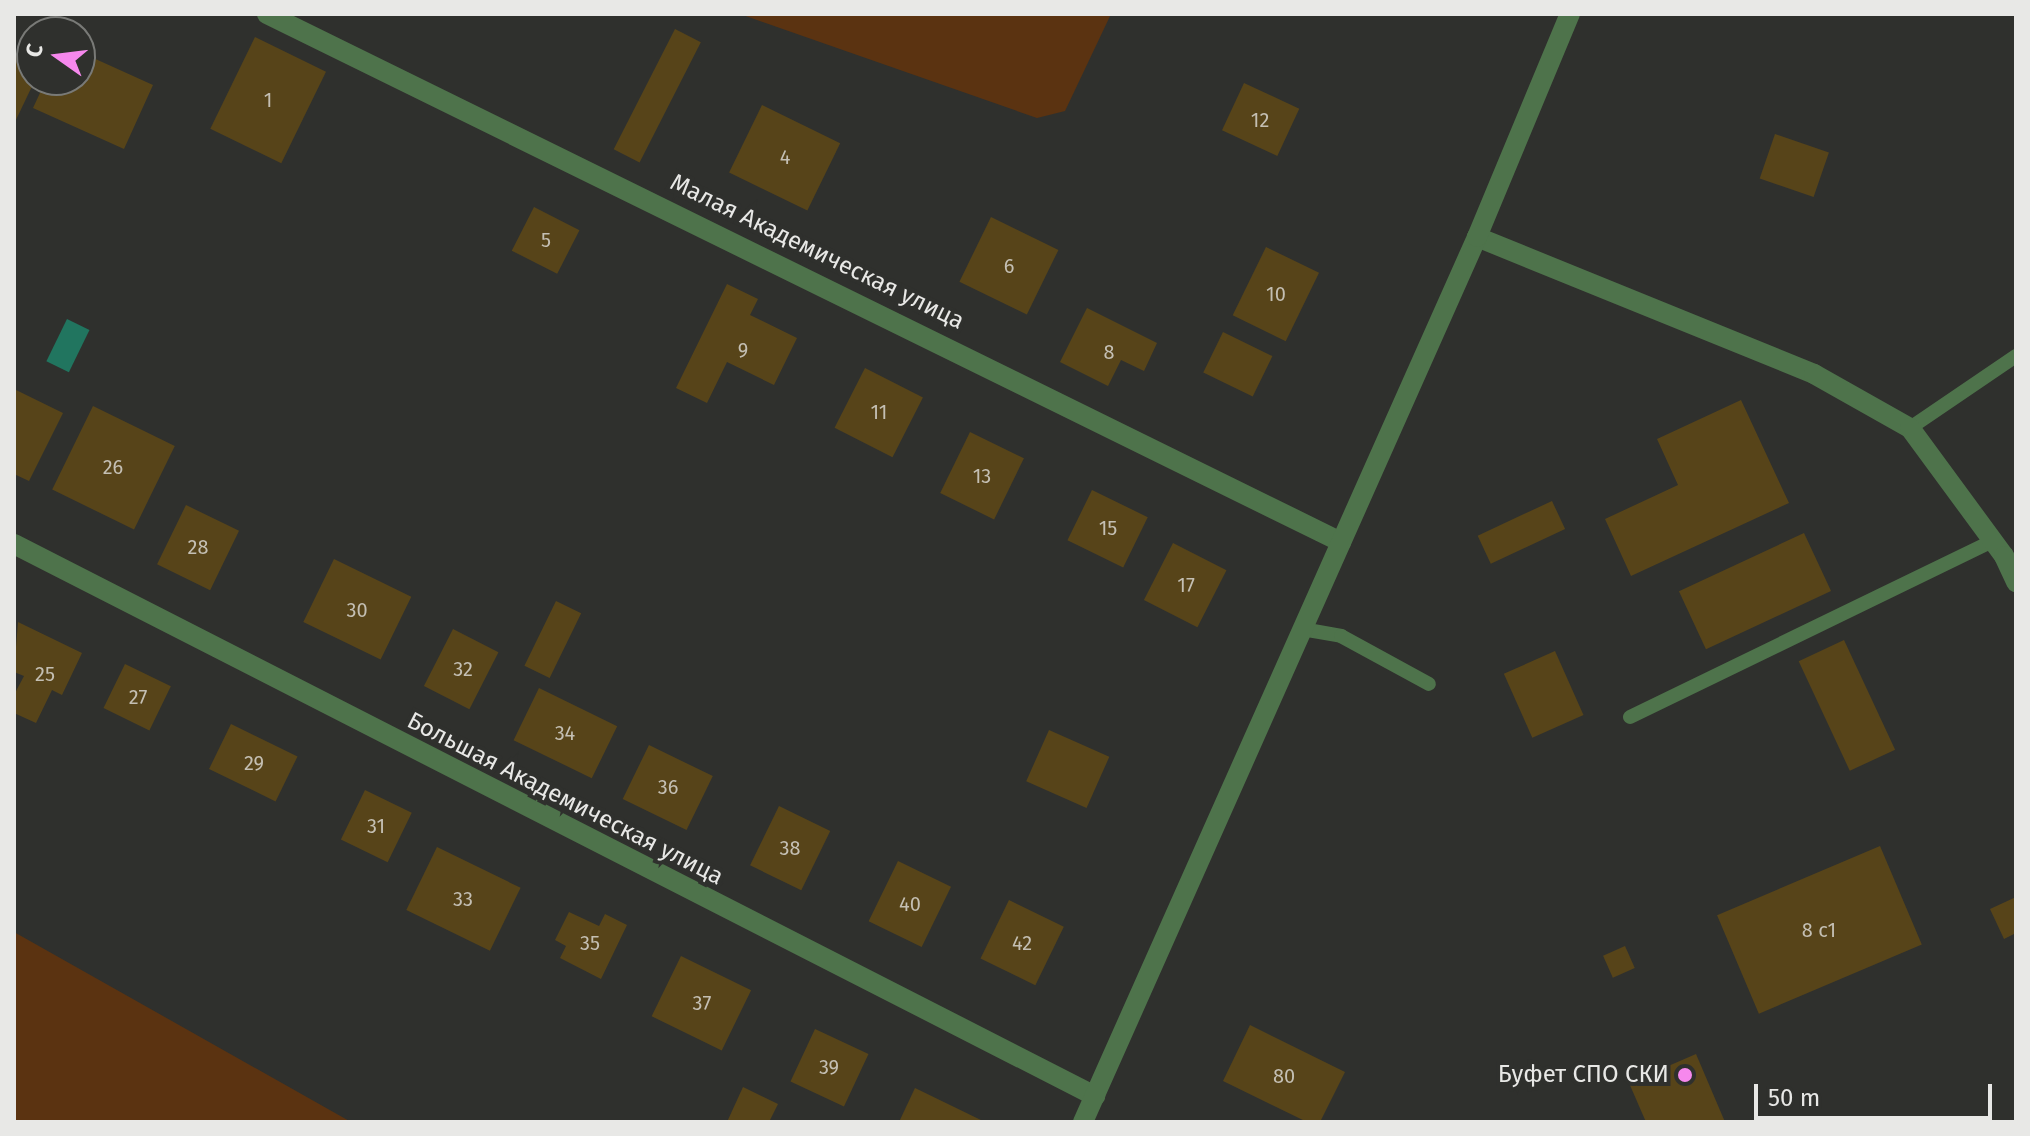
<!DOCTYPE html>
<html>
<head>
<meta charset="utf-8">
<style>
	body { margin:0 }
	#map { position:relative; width:2030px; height:1136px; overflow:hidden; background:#2f302d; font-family:"Fira Sans",sans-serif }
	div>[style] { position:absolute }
	.green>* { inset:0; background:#5b3311 }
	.water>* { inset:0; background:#21755f; transform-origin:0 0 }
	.building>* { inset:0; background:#574419; transform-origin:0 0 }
	.service>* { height:14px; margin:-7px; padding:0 7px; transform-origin:7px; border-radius:7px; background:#4e734b }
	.minor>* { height:20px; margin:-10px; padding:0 10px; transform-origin:10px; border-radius:10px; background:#4e734b }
	.dots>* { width:22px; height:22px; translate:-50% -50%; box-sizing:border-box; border:4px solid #2f302d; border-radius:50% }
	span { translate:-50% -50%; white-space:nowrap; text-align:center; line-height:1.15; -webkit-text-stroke:8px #2f302d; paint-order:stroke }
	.number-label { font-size:20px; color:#c4bfb3 }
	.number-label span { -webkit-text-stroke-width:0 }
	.street-label { font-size:24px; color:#e8e8e6 }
	.poi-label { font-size:24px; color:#e8e8e6 }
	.right { translate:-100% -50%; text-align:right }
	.frame { position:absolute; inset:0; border:16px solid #e8e8e6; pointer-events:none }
	.north { position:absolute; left:16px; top:16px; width:80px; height:80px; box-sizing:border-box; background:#2f302d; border:2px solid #797a77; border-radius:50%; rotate:284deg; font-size:22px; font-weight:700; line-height:32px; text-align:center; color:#e8e8e6 }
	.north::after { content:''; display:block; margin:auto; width:28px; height:36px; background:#f688ed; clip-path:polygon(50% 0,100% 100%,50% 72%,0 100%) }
	.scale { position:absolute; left:1754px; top:1084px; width:238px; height:36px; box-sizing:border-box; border:4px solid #e8e8e6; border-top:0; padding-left:10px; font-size:24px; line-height:28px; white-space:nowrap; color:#e8e8e6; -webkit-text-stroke:6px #2f302d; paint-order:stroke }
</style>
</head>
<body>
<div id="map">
	<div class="green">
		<i style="clip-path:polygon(740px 14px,1111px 14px,1065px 111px,1037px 118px)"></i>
		<i style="clip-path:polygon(14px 932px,351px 1122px,14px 1122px)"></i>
	</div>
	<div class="water">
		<i style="left:67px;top:319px;width:25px;height:47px;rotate:26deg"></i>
	</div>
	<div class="building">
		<i style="left:675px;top:29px;width:29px;height:135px;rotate:27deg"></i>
		<i style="left:255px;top:37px;width:79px;height:102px;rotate:26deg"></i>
		<i style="clip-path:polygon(80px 52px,153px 85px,124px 149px,33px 108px,46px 80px,80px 80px)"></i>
		<i style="clip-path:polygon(14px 53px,32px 61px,35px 80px,14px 124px)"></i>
		<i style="left:1244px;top:83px;width:61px;height:52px;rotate:25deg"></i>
		<i style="left:762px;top:105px;width:87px;height:75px;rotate:26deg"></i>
		<i style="left:1775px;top:134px;width:57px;height:47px;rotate:19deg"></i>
		<i style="left:534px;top:207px;width:51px;height:49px;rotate:27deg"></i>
		<i style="left:991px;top:217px;width:75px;height:72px;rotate:26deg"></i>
		<i style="left:1266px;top:247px;width:59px;height:76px;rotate:26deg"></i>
		<i style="clip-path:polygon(727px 284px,758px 299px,750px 315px,797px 338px,774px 385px,727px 362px,707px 403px,676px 388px)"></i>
		<i style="clip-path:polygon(1087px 308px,1157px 343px,1144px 371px,1121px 360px,1108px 386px,1060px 362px)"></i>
		<i style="left:1223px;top:332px;width:55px;height:45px;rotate:26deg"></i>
		<i style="left:865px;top:368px;width:65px;height:67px;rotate:27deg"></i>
		<i style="clip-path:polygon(14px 389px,63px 413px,29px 481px,14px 474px)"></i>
		<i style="clip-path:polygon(1741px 400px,1789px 503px,1631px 576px,1605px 519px,1678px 485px,1657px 439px)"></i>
		<i style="left:93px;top:406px;width:91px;height:93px;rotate:26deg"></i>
		<i style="left:970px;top:432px;width:60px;height:68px;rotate:26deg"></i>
		<i style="left:1092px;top:490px;width:62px;height:56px;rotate:26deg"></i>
		<i style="left:1552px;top:501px;width:31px;height:82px;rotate:65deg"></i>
		<i style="left:186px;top:505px;width:59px;height:66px;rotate:26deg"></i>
		<i style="left:1804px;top:533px;width:64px;height:138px;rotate:65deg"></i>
		<i style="left:1173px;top:543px;width:60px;height:64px;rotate:27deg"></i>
		<i style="left:334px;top:559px;width:86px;height:70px;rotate:26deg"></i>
		<i style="left:556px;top:601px;width:28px;height:72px;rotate:26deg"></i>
		<i style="clip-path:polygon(18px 622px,82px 653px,62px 695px,52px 690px,36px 723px,14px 713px,14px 695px,24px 676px,14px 672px)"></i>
		<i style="left:453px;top:629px;width:51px;height:64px;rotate:27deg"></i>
		<i style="left:1844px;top:640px;width:121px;height:50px;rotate:65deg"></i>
		<i style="left:1555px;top:651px;width:70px;height:56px;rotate:66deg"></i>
		<i style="left:125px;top:664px;width:51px;height:49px;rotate:26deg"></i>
		<i style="left:539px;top:688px;width:87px;height:58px;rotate:26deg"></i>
		<i style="left:231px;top:724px;width:74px;height:50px;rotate:26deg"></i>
		<i style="left:1049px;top:730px;width:66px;height:56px;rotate:24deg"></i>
		<i style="left:649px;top:745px;width:71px;height:60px;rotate:26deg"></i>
		<i style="left:365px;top:790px;width:52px;height:55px;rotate:26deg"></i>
		<i style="left:779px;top:806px;width:57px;height:66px;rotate:26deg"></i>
		<i style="left:1880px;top:846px;width:107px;height:177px;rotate:67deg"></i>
		<i style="left:437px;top:847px;width:93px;height:70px;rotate:26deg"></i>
		<i style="left:898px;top:861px;width:59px;height:67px;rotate:26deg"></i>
		<i style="clip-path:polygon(2016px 897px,2016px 933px,2004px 939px,1990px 909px)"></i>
		<i style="left:1009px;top:900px;width:61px;height:65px;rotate:26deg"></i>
		<i style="clip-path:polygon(569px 912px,599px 926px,605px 914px,627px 925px,601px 979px,560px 958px,566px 946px,555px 940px)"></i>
		<i style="left:1625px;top:946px;width:24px;height:24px;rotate:66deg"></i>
		<i style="left:681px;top:956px;width:78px;height:67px;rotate:26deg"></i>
		<i style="clip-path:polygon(1250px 1025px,1345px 1072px,1320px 1122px,1307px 1122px,1223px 1081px)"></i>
		<i style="left:815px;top:1029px;width:59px;height:58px;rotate:25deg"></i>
		<i style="clip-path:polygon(1696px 1054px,1725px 1122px,1646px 1122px,1629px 1083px)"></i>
		<i style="clip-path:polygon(743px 1087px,778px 1104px,769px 1122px,727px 1122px)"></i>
		<i style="clip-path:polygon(915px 1088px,985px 1122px,899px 1122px)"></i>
	</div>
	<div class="service">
		<i style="left:1910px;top:428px;width:128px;rotate:-34.2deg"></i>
		<i style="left:1302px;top:629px;width:40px;rotate:10deg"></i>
		<i style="left:1341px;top:636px;width:100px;rotate:28.6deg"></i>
		<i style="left:1630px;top:717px;width:403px;rotate:-25.9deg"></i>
	</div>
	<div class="minor">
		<i style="left:267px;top:14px;width:1197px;rotate:26.18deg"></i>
		<i style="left:1477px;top:237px;width:364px;rotate:22.1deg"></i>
		<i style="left:1814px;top:374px;width:110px;rotate:29.4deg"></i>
		<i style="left:1910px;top:428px;width:159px;rotate:53.7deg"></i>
		<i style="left:2004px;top:556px;width:29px;rotate:65deg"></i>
		<i style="left:14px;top:544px;width:1214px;rotate:27.05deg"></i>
		<i style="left:1083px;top:1122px;width:969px;rotate:-66deg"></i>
		<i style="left:1477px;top:237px;width:242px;rotate:-67.4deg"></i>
	</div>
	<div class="dots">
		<i style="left:1685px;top:1075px;background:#f688ed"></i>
	</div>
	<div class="number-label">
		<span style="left:268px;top:100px">1</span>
		<span style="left:1260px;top:120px">12</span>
		<span style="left:785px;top:157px">4</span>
		<span style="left:546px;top:240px">5</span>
		<span style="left:1009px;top:266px">6</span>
		<span style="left:1276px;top:294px">10</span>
		<span style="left:743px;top:350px">9</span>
		<span style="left:1109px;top:352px">8</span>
		<span style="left:879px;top:412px">11</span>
		<span style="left:113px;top:467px">26</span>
		<span style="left:982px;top:476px">13</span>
		<span style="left:1108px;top:528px">15</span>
		<span style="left:198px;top:547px">28</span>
		<span style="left:1186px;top:585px">17</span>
		<span style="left:357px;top:610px">30</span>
		<span style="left:463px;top:669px">32</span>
		<span style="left:45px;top:674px">25</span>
		<span style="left:138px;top:697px">27</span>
		<span style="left:565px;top:733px">34</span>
		<span style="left:254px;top:763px">29</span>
		<span style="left:668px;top:787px">36</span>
		<span style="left:376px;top:826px">31</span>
		<span style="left:790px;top:848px">38</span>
		<span style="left:463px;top:899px">33</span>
		<span style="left:910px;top:904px">40</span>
		<span style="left:1819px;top:930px">8 с1</span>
		<span style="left:590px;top:943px">35</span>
		<span style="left:1022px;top:943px">42</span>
		<span style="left:702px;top:1003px">37</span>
		<span style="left:829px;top:1067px">39</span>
		<span style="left:1284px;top:1076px">80</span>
	</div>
	<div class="street-label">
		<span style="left:817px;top:252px;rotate:26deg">Малая Академическая улица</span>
		<span style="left:565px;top:799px;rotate:27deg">Большая Академическая улица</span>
	</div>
	<div class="poi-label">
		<span class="right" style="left:1669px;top:1075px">Буфет СПО СКИ</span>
	</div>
	<div class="frame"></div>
	<div class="north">С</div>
	<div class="scale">50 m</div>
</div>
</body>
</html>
